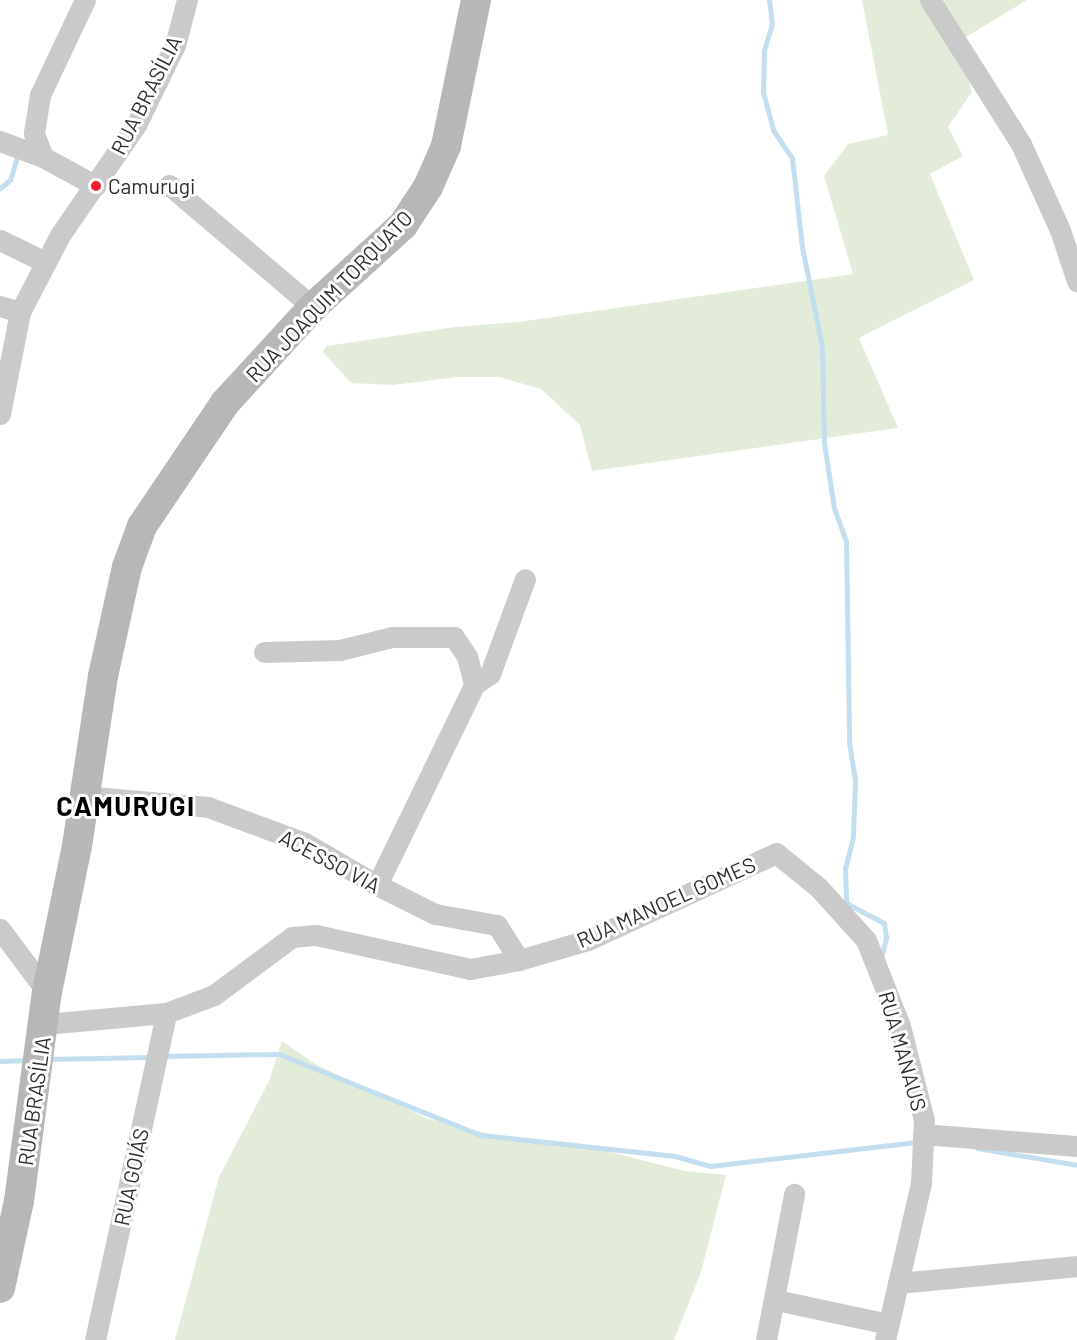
<!DOCTYPE html>
<html>
<head>
<meta charset="utf-8">
<style>
	body { margin:0 }
	#map { position:relative; width:1077px; height:1340px; overflow:hidden; background:#fff; font-family:Barlow,sans-serif }
	div>[style] { position:absolute }
	.green>* { inset:0; background:#e3ecd9 }
	.stream>* { height:5px; margin:-2.5px; padding:0 2.5px; transform-origin:2.5px; border-radius:2.5px; background:#c3deee }
	.street>* { height:21px; margin:-10.5px; padding:0 10.5px; transform-origin:10.5px; border-radius:10.5px; background:#cacaca }
	.secondary>* { height:30px; margin:-15px; padding:0 15px; transform-origin:15px; border-radius:15px; background:#b7b7b7 }
	.dots>* { width:16px; height:16px; translate:-50% -50%; box-sizing:border-box; border:3px solid #fff; border-radius:50% }
	span { translate:-50% -50%; white-space:nowrap; text-align:center; line-height:1.15; -webkit-text-stroke:6px #fff; paint-order:stroke }
	.street-label { font-size:21px; color:#2d2d2d }
	.poi-label { font-size:21px; color:#2d2d2d }
	.left { translate:0 -50%; text-align:left }
	.district-label { font-size:27px; color:#000; font-weight:700; letter-spacing:1.5px }
</style>
</head>
<body>
<div id="map">
	<div class="green">
		<i style="clip-path:polygon(862px 0,1027px 0,961px 40px,972px 92px,948px 127px,963px 156px,930px 174px,974px 280px,859px 338px,898px 428px,592px 471px,580px 425px,541px 389px,499px 377px,457px 377px,393px 385px,351px 383px,323px 352px,326px 346px,455px 327px,518px 322px,853px 274px,824px 176px,848px 144px,888px 135px)"></i>
		<i style="clip-path:polygon(282px 1041px,315px 1064px,426px 1118px,490px 1134px,594px 1148px,685px 1171px,726px 1175px,701px 1272px,674px 1340px,175px 1340px,219px 1177px,269px 1081px)"></i>
	</div>
	<div class="stream">
		<i style="left:769px;top:0;width:24px;rotate:83deg"></i>
		<i style="left:772px;top:24px;width:27px;rotate:107deg"></i>
		<i style="left:764px;top:50px;width:42px;rotate:91.4deg"></i>
		<i style="left:763px;top:92px;width:39px;rotate:75deg"></i>
		<i style="left:773px;top:130px;width:34px;rotate:56deg"></i>
		<i style="left:792px;top:158px;width:90px;rotate:83.6deg"></i>
		<i style="left:802px;top:247px;width:102px;rotate:78.7deg"></i>
		<i style="left:822px;top:347px;width:96px;rotate:88.8deg"></i>
		<i style="left:824px;top:443px;width:66px;rotate:81.3deg"></i>
		<i style="left:834px;top:508px;width:35px;rotate:70deg"></i>
		<i style="left:846px;top:541px;width:201px;rotate:89.1deg"></i>
		<i style="left:849px;top:742px;width:37px;rotate:81deg"></i>
		<i style="left:855px;top:779px;width:58px;rotate:92deg"></i>
		<i style="left:853px;top:837px;width:32px;rotate:104deg"></i>
		<i style="left:845px;top:868px;width:35px;rotate:88deg"></i>
		<i style="left:846px;top:903px;width:43px;rotate:27.8deg"></i>
		<i style="left:884px;top:923px;width:15px;rotate:82deg"></i>
		<i style="left:886px;top:938px;width:21px;rotate:104deg"></i>
		<i style="left:0;top:188px;width:13px;rotate:-39deg"></i>
		<i style="left:10px;top:180px;width:28px;rotate:-73deg"></i>
		<i style="left:161px;top:1056px;width:118px;rotate:-1deg"></i>
		<i style="left:279px;top:1054px;width:218px;rotate:21.9deg"></i>
		<i style="left:481px;top:1135px;width:195px;rotate:6.2deg"></i>
		<i style="left:675px;top:1156px;width:36px;rotate:16deg"></i>
		<i style="left:710px;top:1166px;width:208px;rotate:-6.6deg"></i>
		<i style="left:47px;top:1059px;width:104px;rotate:-1.1deg"></i>
		<i style="left:0;top:1061px;width:28px;rotate:-2deg"></i>
		<i style="left:977px;top:1148px;width:101px;rotate:9.6deg"></i>
	</div>
	<div class="street">
		<i style="left:930px;top:0;width:170px;rotate:57.7deg"></i>
		<i style="left:1021px;top:144px;width:94px;rotate:65.6deg"></i>
		<i style="left:1060px;top:230px;width:54px;rotate:71.6deg"></i>
		<i style="left:0;top:141px;width:46px;rotate:20.4deg"></i>
		<i style="left:43px;top:157px;width:60px;rotate:28.7deg"></i>
		<i style="left:43px;top:157px;width:26px;rotate:-111deg"></i>
		<i style="left:34px;top:133px;width:38px;rotate:-81deg"></i>
		<i style="left:40px;top:95px;width:105px;rotate:-64.7deg"></i>
		<i style="left:169px;top:185px;width:189px;rotate:40.3deg"></i>
		<i style="left:0;top:240px;width:50px;rotate:26.1deg"></i>
		<i style="left:0;top:306px;width:21px;rotate:17deg"></i>
		<i style="left:0;top:414px;width:104px;rotate:-78.9deg"></i>
		<i style="left:20px;top:312px;width:87px;rotate:-62.5deg"></i>
		<i style="left:60px;top:235px;width:134px;rotate:-55.4deg"></i>
		<i style="left:136px;top:125px;width:89px;rotate:-64deg"></i>
		<i style="left:175px;top:45px;width:47px;rotate:-75.1deg"></i>
		<i style="left:264px;top:652px;width:76px;rotate:-1.5deg"></i>
		<i style="left:340px;top:650px;width:54px;rotate:-14deg"></i>
		<i style="left:392px;top:637px;width:62px"></i>
		<i style="left:454px;top:637px;width:23px;rotate:56deg"></i>
		<i style="left:467px;top:656px;width:30px;rotate:76deg"></i>
		<i style="left:83px;top:796px;width:125px;rotate:5deg"></i>
		<i style="left:208px;top:807px;width:103px;rotate:20.4deg"></i>
		<i style="left:305px;top:843px;width:83px;rotate:30.3deg"></i>
		<i style="left:377px;top:885px;width:65px;rotate:26.6deg"></i>
		<i style="left:435px;top:914px;width:63px;rotate:10.1deg"></i>
		<i style="left:497px;top:925px;width:41px;rotate:57.8deg"></i>
		<i style="left:377px;top:885px;width:222px;rotate:-64.1deg"></i>
		<i style="left:474px;top:685px;width:19px;rotate:-35deg"></i>
		<i style="left:490px;top:674px;width:101px;rotate:-69.8deg"></i>
		<i style="left:0;top:929px;width:79px;rotate:53.3deg"></i>
		<i style="left:45px;top:1024px;width:121px;rotate:-5.2deg"></i>
		<i style="left:166px;top:1013px;width:51px;rotate:-20.6deg"></i>
		<i style="left:214px;top:995px;width:97px;rotate:-36.6deg"></i>
		<i style="left:292px;top:937px;width:24px;rotate:-5deg"></i>
		<i style="left:316px;top:935px;width:158px;rotate:12.4deg"></i>
		<i style="left:470px;top:969px;width:50px;rotate:-10.4deg"></i>
		<i style="left:519px;top:960px;width:72px;rotate:-16.2deg"></i>
		<i style="left:588px;top:940px;width:207px;rotate:-24.8deg"></i>
		<i style="left:776px;top:853px;width:55px;rotate:39.1deg"></i>
		<i style="left:819px;top:888px;width:70px;rotate:47.9deg"></i>
		<i style="left:866px;top:940px;width:92px;rotate:68.4deg"></i>
		<i style="left:900px;top:1026px;width:97px;rotate:75.7deg"></i>
		<i style="left:924px;top:1120px;width:63px;rotate:92.7deg"></i>
		<i style="left:921px;top:1183px;width:161px;rotate:102.9deg"></i>
		<i style="left:923px;top:1134px;width:154px;rotate:4.5deg"></i>
		<i style="left:898px;top:1283px;width:180px;rotate:-5.4deg"></i>
		<i style="left:776px;top:1300px;width:115px;rotate:12.1deg"></i>
		<i style="left:95px;top:1340px;width:335px;rotate:-77.7deg"></i>
		<i style="left:766px;top:1340px;width:149px;rotate:-79.1deg"></i>
	</div>
	<div class="secondary">
		<i style="left:0;top:1288px;width:89px;rotate:-77.7deg"></i>
		<i style="left:19px;top:1201px;width:211px;rotate:-82.4deg"></i>
		<i style="left:47px;top:992px;width:149px;rotate:-78.4deg"></i>
		<i style="left:77px;top:846px;width:172px;rotate:-81.3deg"></i>
		<i style="left:103px;top:676px;width:112px;rotate:-77.6deg"></i>
		<i style="left:127px;top:567px;width:44px;rotate:-69.9deg"></i>
		<i style="left:142px;top:526px;width:148px;rotate:-56deg"></i>
		<i style="left:225px;top:403px;width:130px;rotate:-47.5deg"></i>
		<i style="left:313px;top:307px;width:122px;rotate:-42.3deg"></i>
		<i style="left:403px;top:225px;width:45px;rotate:-56.7deg"></i>
		<i style="left:428px;top:187px;width:45px;rotate:-66.3deg"></i>
		<i style="left:446px;top:146px;width:149px;rotate:-78.4deg"></i>
	</div>
	<div class="dots">
		<i style="left:96px;top:186px;background:#f41f31"></i>
	</div>
	<div class="street-label">
		<span style="left:146px;top:95px;rotate:-63deg">RUA BRASÍLIA</span>
		<span style="left:329px;top:296px;rotate:-46deg">RUA JOAQUIM TORQUATO</span>
		<span style="left:330px;top:861px;rotate:28deg">ACESSO VIA</span>
		<span style="left:666px;top:902px;rotate:-24deg">RUA MANOEL GOMES</span>
		<span style="left:903px;top:1051px;rotate:74deg">RUA MANAUS</span>
		<span style="left:34px;top:1101px;rotate:-82deg">RUA BRASÍLIA</span>
		<span style="left:131px;top:1177px;rotate:-78deg">RUA GOIÁS</span>
	</div>
	<div class="poi-label">
		<span class="left" style="left:108px;top:186px">Camurugi</span>
	</div>
	<div class="district-label">
		<span style="left:126px;top:806px">CAMURUGI</span>
	</div>
</div>
</body>
</html>
